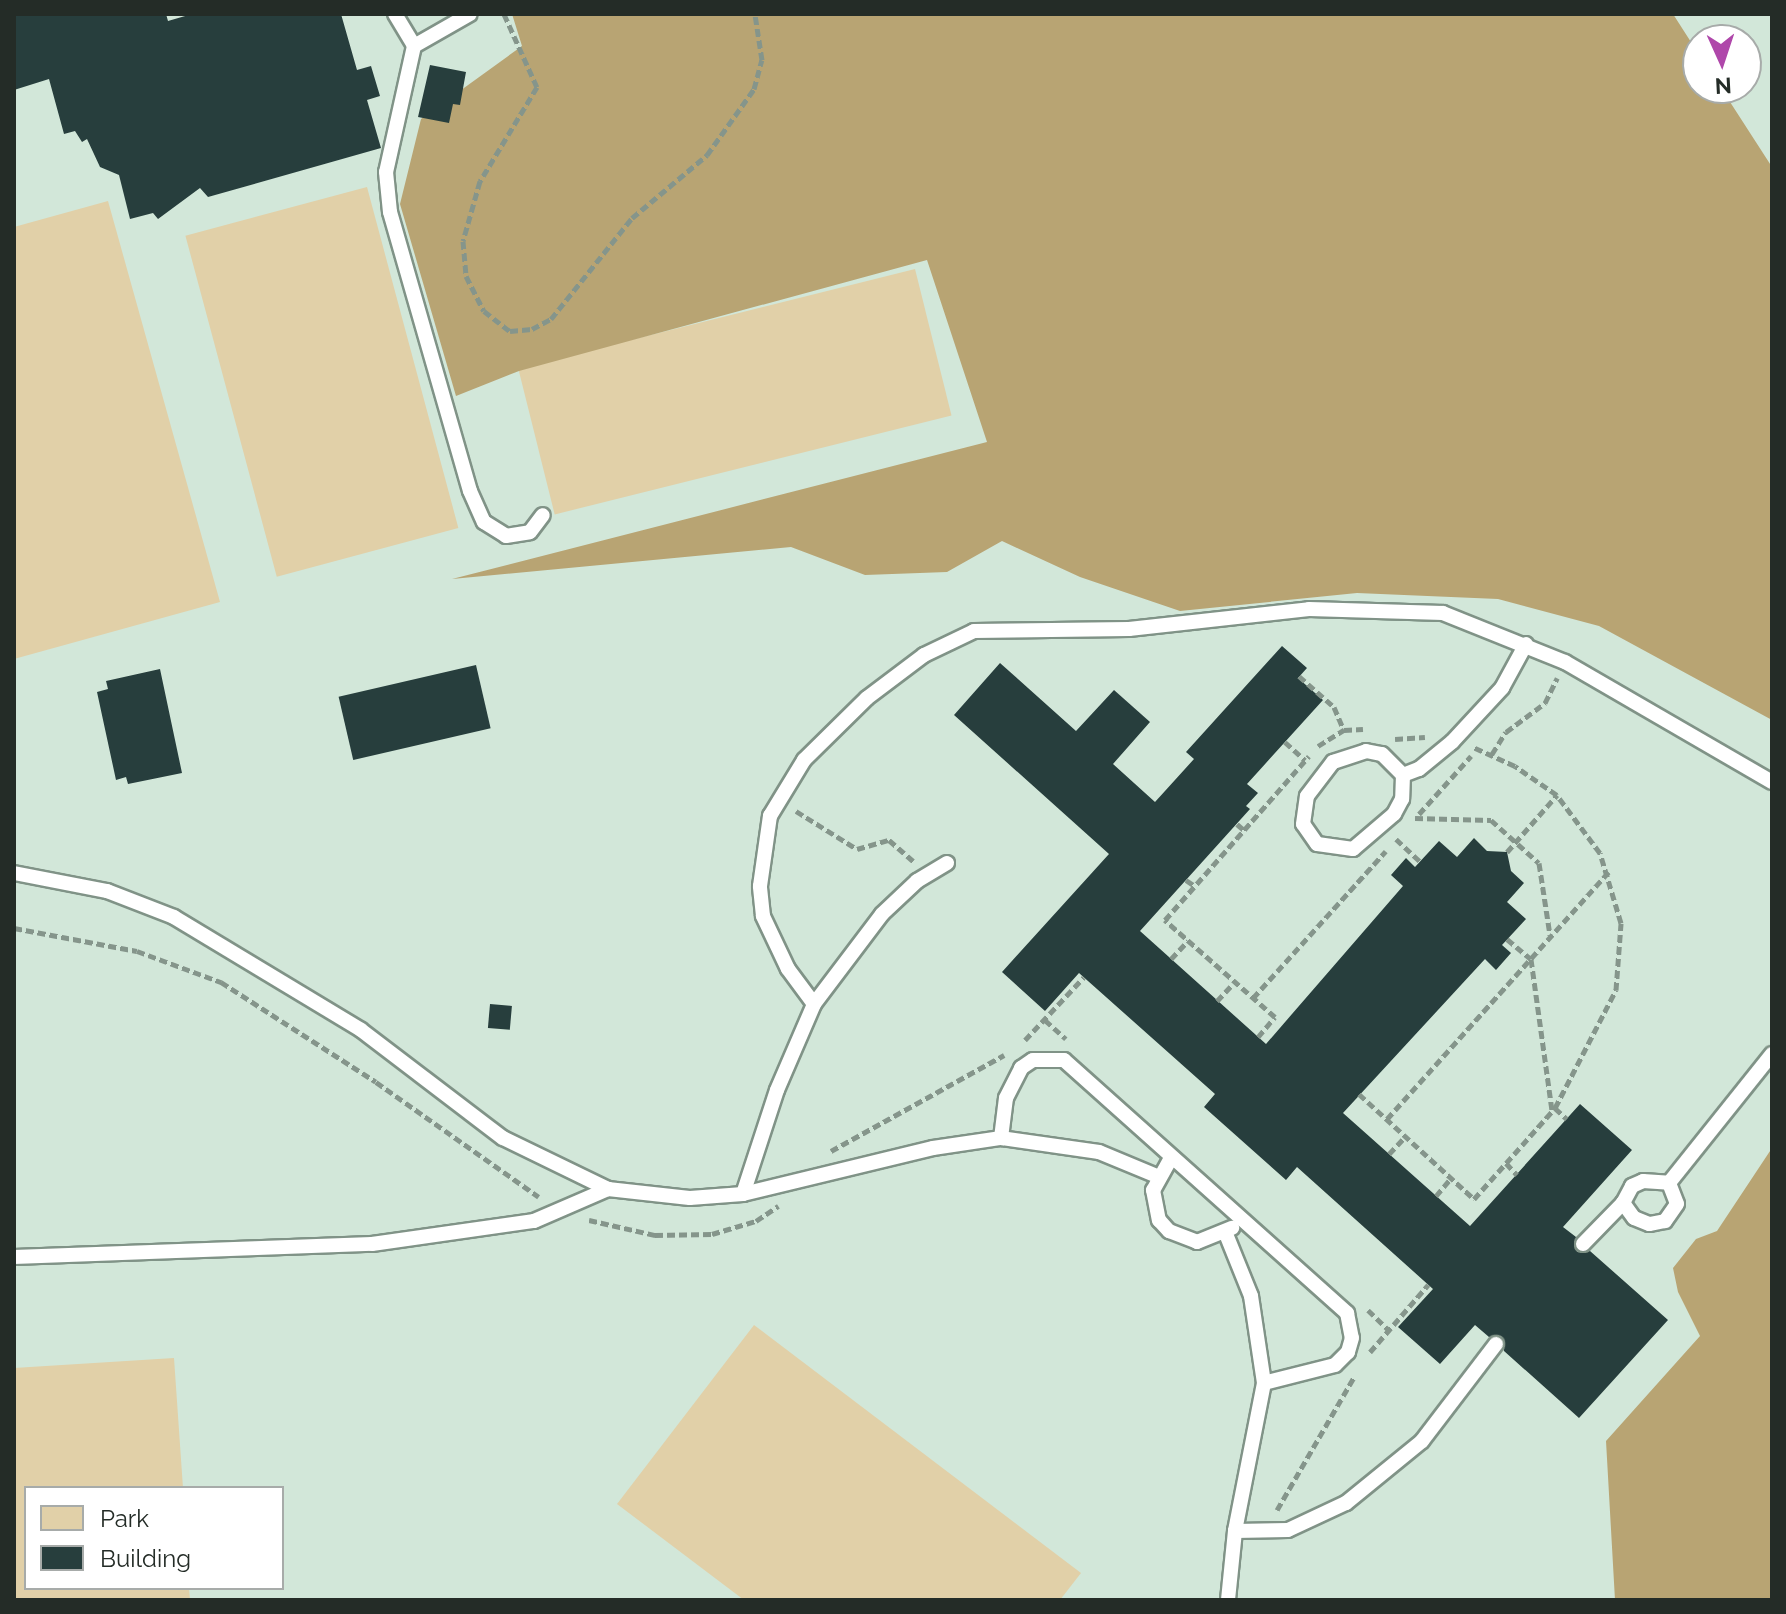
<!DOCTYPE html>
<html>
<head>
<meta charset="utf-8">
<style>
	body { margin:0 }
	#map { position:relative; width:1786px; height:1614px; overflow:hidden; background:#d2e7d9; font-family:Raleway,sans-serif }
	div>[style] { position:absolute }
	.green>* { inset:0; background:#e1d0a8; transform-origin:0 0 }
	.forest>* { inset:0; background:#b8a473 }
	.building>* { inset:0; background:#273e3d; transform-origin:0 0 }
	.path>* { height:5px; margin-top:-2.5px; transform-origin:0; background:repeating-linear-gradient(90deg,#85958b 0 8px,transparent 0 12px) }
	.roads { filter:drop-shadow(2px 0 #809387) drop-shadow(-2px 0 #809387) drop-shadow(0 2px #809387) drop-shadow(0 -2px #809387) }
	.lane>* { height:14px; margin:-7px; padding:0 7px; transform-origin:7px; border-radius:7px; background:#fff }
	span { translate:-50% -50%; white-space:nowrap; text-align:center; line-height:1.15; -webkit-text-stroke:8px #fff; paint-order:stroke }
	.frame { position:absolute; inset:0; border:16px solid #242c27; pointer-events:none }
	.legend { position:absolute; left:24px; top:1486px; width:260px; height:104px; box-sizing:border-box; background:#fff; border:2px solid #a7aba9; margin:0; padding:10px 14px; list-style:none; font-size:24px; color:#242c27 }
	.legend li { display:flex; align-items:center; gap:16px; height:40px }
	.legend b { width:40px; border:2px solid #a7aba9 }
	.north { position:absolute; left:1682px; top:24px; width:80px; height:80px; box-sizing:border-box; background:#fff; border:2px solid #a7aba9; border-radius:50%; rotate:177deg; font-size:22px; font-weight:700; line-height:32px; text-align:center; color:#242c27 }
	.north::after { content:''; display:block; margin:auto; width:28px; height:36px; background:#af47aa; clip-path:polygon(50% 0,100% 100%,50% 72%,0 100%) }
</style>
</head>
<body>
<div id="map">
	<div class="green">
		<i style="left:367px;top:187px;width:353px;height:188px;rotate:75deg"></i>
		<i style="clip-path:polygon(108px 201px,220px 602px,14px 659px,14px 227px)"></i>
		<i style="left:915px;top:269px;width:151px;height:409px;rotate:76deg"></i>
		<i style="clip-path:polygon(754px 1325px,1081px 1573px,1060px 1600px,744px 1600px,617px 1504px)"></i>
		<i style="clip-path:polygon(174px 1358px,183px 1488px,26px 1488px,26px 1588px,189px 1588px,190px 1600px,14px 1600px,14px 1368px)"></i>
	</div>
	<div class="forest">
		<i style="clip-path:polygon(512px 14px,1673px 14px,1698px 53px,1698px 88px,1721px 88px,1772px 167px,1772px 720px,1599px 626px,1498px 599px,1357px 593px,1180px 611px,1080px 577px,1002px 541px,947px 572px,865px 575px,791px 547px,452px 579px,987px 442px,927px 260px,519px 371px,456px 396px,400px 204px,421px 119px,522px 46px)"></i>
		<i style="clip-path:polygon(1772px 1148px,1772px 1600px,1615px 1600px,1606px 1441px,1700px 1336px,1678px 1292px,1673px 1268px,1696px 1239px,1717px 1231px)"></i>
	</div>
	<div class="building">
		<i style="clip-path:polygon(14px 14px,166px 14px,168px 21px,192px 14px,341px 14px,357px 70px,371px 66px,380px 96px,367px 100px,381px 148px,208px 197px,200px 188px,158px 219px,153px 213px,130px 219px,119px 175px,100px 167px,87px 139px,82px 142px,75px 131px,64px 134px,49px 79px,14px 90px)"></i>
		<i style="clip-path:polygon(430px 65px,466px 72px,460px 105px,453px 104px,449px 123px,418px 117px)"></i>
		<i style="clip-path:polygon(1282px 646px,1307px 668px,1298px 678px,1323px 700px,1247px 784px,1258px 793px,1246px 806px,1250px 809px,1140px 931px,1266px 1044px,1403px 886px,1391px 875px,1406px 858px,1415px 867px,1439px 841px,1457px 857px,1474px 838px,1487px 851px,1507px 852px,1511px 871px,1524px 883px,1507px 902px,1526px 919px,1502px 945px,1511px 953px,1496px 970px,1485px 959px,1343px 1113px,1470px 1226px,1580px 1104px,1632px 1150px,1563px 1227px,1576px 1237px,1577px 1252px,1590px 1251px,1668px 1320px,1579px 1418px,1504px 1351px,1501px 1336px,1489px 1337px,1475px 1325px,1440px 1364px,1398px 1327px,1433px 1289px,1297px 1167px,1286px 1180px,1204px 1107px,1215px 1094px,1079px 973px,1045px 1011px,1002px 972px,1109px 854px,954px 715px,1000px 663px,1076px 731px,1114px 690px,1150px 722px,1113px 764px,1155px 802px,1194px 759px,1186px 752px)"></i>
		<i style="left:476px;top:665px;width:65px;height:141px;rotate:77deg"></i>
		<i style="clip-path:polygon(160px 669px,182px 773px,128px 784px,126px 777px,116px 780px,97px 692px,108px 689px,106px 681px)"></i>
		<i style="left:490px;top:1004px;width:22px;height:24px;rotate:5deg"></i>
	</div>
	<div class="path">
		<i style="left:504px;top:14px;width:80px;rotate:65.7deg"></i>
		<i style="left:537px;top:87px;width:110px;rotate:121.2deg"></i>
		<i style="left:480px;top:181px;width:62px;rotate:105.8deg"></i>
		<i style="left:463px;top:241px;width:35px;rotate:85deg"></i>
		<i style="left:466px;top:276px;width:39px;rotate:63deg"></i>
		<i style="left:484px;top:311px;width:33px;rotate:38deg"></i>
		<i style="left:510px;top:331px;width:22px;rotate:-5deg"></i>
		<i style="left:532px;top:329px;width:21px;rotate:-28deg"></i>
		<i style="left:551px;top:319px;width:129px;rotate:-51.3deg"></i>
		<i style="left:632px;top:218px;width:98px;rotate:-40deg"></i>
		<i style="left:707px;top:155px;width:81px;rotate:-54.5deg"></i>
		<i style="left:754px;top:89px;width:30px;rotate:-75deg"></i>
		<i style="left:762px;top:60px;width:47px;rotate:-98.7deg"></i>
		<i style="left:1299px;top:676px;width:47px;rotate:41.5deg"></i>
		<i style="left:1334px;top:707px;width:25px;rotate:67deg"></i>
		<i style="left:1395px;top:739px;width:30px;rotate:-4deg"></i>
		<i style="left:1285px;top:742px;width:27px;rotate:42deg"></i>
		<i style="left:1318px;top:746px;width:31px;rotate:-32deg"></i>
		<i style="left:1344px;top:730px;width:19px;rotate:-3deg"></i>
		<i style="left:1492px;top:754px;width:26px;rotate:-58deg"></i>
		<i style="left:1506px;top:732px;width:49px;rotate:-36.6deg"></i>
		<i style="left:1545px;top:703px;width:28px;rotate:-64deg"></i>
		<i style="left:796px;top:811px;width:72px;rotate:31.9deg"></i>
		<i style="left:857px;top:849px;width:33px;rotate:-16deg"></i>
		<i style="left:889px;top:840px;width:32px;rotate:41deg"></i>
		<i style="left:1419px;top:814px;width:78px;rotate:-48.1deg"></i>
		<i style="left:1415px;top:818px;width:76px;rotate:1.5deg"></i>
		<i style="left:1491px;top:820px;width:64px;rotate:41.9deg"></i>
		<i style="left:1539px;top:863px;width:73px;rotate:81.3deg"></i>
		<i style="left:1237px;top:824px;width:9px;rotate:41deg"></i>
		<i style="left:1396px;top:839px;width:33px;rotate:43deg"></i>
		<i style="left:1507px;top:852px;width:76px;rotate:-48.7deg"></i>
		<i style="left:1186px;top:880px;width:11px;rotate:34deg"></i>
		<i style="left:14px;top:928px;width:125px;rotate:10.6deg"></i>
		<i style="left:137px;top:951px;width:90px;rotate:20.3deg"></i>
		<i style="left:221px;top:982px;width:184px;rotate:32.8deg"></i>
		<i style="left:376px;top:1082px;width:199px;rotate:35.2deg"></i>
		<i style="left:1507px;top:939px;width:31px;rotate:40deg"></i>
		<i style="left:1531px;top:959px;width:153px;rotate:82.1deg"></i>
		<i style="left:1171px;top:959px;width:25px;rotate:-47deg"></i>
		<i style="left:1253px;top:998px;width:198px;rotate:-47.9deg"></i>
		<i style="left:1217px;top:1001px;width:26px;rotate:-47deg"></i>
		<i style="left:1045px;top:1020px;width:28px;rotate:42deg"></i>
		<i style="left:1258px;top:1037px;width:26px;rotate:-50deg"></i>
		<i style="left:1275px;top:1017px;width:147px;rotate:-138.6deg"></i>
		<i style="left:1165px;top:920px;width:218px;rotate:-48.7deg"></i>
		<i style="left:1025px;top:1040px;width:86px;rotate:-46.9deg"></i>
		<i style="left:1359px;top:1094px;width:156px;rotate:42.4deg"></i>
		<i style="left:1474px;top:1199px;width:122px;rotate:-48.3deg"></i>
		<i style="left:1555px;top:1108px;width:133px;rotate:-62.7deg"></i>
		<i style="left:1616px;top:990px;width:67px;rotate:-85.7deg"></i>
		<i style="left:1621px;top:923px;width:73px;rotate:-106.7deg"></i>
		<i style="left:1600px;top:853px;width:72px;rotate:-126.6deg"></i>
		<i style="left:1557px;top:795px;width:51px;rotate:-145.4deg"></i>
		<i style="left:1515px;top:766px;width:46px;rotate:-155.7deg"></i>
		<i style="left:1555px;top:1108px;width:16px;rotate:43deg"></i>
		<i style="left:1387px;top:1119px;width:332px;rotate:-48.1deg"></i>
		<i style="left:831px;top:1151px;width:198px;rotate:-29deg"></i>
		<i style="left:1389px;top:1154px;width:23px;rotate:-47deg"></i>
		<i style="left:1506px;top:1163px;width:16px;rotate:47deg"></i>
		<i style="left:1436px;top:1196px;width:23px;rotate:-50deg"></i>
		<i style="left:589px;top:1220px;width:68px;rotate:12.8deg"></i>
		<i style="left:655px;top:1235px;width:57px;rotate:-1deg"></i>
		<i style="left:712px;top:1234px;width:46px;rotate:-16.5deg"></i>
		<i style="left:756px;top:1221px;width:27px;rotate:-34deg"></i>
		<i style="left:1368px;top:1310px;width:28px;rotate:44deg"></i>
		<i style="left:1370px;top:1352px;width:89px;rotate:-49.1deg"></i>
		<i style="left:1277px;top:1510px;width:154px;rotate:-59.9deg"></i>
	</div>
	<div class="roads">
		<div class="lane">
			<i style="left:395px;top:14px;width:37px;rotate:59deg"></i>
			<i style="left:414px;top:46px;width:129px;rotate:102.5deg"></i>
			<i style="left:386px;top:172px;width:40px;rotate:84.3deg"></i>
			<i style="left:390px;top:212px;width:290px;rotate:74deg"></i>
			<i style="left:470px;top:491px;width:34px;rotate:66deg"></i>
			<i style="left:484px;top:522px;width:26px;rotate:32deg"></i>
			<i style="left:506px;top:536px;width:24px;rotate:-9deg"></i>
			<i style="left:530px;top:532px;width:21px;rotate:-53deg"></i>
			<i style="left:414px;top:46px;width:64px;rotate:-29.7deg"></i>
			<i style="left:1366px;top:751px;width:16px;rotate:11deg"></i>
			<i style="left:1382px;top:754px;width:30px;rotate:45deg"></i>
			<i style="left:1403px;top:775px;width:24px;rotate:92deg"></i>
			<i style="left:1402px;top:799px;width:17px;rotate:118deg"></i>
			<i style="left:1394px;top:814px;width:54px;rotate:139.5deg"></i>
			<i style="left:1353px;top:849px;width:36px;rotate:-172deg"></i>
			<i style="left:1317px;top:844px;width:24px;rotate:-125deg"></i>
			<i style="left:1303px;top:824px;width:28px;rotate:-82deg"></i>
			<i style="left:1307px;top:796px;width:43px;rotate:-52.6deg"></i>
			<i style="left:1333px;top:762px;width:35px;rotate:-18deg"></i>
			<i style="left:1403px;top:775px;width:17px;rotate:-21deg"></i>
			<i style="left:1419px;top:769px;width:43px;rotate:-39.3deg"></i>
			<i style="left:1452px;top:742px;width:74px;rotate:-47.2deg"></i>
			<i style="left:1502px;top:688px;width:50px;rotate:-61.4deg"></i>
			<i style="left:14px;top:873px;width:95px;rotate:11deg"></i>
			<i style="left:107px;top:891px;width:72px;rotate:21.2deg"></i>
			<i style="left:174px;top:917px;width:218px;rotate:31.1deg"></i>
			<i style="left:361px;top:1030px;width:178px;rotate:37.3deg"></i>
			<i style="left:503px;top:1138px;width:117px;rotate:25.9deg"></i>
			<i style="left:608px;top:1189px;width:82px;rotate:6.3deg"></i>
			<i style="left:690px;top:1198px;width:53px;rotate:-4.3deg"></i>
			<i style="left:743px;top:1194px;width:195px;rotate:-13.6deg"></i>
			<i style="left:933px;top:1148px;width:69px;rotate:-8.4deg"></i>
			<i style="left:1001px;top:1138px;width:99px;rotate:8.1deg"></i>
			<i style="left:1099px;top:1152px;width:63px;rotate:22.5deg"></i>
			<i style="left:814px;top:1004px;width:44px;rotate:-126.6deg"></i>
			<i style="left:788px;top:969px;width:59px;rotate:-115.3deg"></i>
			<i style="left:763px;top:916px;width:30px;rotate:-96deg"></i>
			<i style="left:760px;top:886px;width:71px;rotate:-81.9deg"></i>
			<i style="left:770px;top:816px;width:66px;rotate:-58.7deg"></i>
			<i style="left:804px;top:760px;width:88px;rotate:-44.5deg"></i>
			<i style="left:867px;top:698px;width:71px;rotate:-37deg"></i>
			<i style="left:924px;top:655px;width:55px;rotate:-25.6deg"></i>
			<i style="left:974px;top:631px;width:155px;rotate:-0.7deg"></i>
			<i style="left:1129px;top:629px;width:181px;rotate:-6.3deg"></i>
			<i style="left:1309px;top:609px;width:134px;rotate:1.7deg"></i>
			<i style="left:1443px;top:613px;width:131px;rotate:21.9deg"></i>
			<i style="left:1565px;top:662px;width:239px;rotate:30.1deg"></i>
			<i style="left:1001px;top:1138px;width:40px;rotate:-82.9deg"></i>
			<i style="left:1006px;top:1098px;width:34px;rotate:-63deg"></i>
			<i style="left:1021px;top:1068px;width:14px;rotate:-34deg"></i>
			<i style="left:1033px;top:1060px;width:31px"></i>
			<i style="left:1064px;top:1060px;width:380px;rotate:41.8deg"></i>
			<i style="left:1347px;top:1313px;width:25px;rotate:79deg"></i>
			<i style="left:1352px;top:1338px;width:15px;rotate:106deg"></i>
			<i style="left:1348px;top:1352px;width:18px;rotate:135deg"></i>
			<i style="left:1335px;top:1365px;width:73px;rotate:165.8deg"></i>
			<i style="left:1171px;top:1158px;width:37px;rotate:119deg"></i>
			<i style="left:1153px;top:1190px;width:31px;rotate:79deg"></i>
			<i style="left:1159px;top:1220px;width:15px;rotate:48deg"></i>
			<i style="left:1169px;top:1231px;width:30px;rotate:21deg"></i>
			<i style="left:1197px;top:1242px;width:38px;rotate:-22deg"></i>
			<i style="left:1669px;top:1183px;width:165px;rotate:-51.4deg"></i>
			<i style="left:743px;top:1194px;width:109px;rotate:-71.9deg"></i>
			<i style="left:777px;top:1090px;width:94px;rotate:-66.7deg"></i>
			<i style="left:814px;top:1004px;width:113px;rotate:-52.9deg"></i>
			<i style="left:882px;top:914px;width:48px;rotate:-43.3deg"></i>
			<i style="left:917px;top:881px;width:35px;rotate:-31deg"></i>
			<i style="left:1226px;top:1234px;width:67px;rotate:68deg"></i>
			<i style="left:1251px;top:1296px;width:88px;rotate:81.5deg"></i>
			<i style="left:1264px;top:1383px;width:151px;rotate:101.1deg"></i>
			<i style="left:1235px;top:1531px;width:69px;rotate:95.8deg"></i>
			<i style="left:1583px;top:1244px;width:57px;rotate:-45.7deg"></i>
			<i style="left:1623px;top:1203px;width:19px;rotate:-62deg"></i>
			<i style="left:1632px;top:1186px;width:12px;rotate:-24deg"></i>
			<i style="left:1643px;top:1181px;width:26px;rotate:4deg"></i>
			<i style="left:1669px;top:1183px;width:22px;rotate:69deg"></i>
			<i style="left:1677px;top:1204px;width:21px;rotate:125deg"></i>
			<i style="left:1665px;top:1221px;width:16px;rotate:169deg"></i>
			<i style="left:1649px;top:1224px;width:16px;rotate:-158deg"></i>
			<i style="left:1634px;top:1218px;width:19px;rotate:-126deg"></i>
			<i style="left:14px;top:1257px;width:358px;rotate:-2.1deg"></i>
			<i style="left:372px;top:1244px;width:164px;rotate:-8.1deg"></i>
			<i style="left:534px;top:1221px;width:81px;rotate:-23.4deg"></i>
			<i style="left:1235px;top:1531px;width:53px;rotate:-1.1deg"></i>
			<i style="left:1288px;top:1530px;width:64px;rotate:-25deg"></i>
			<i style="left:1346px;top:1503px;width:98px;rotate:-39.2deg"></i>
			<i style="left:1422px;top:1441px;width:122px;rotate:-52.7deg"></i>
		</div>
	</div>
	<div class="frame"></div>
	<ul class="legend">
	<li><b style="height:22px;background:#e1d0a8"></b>Park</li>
	<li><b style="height:22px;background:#273e3d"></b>Building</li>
	</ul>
	<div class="north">N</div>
</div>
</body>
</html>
